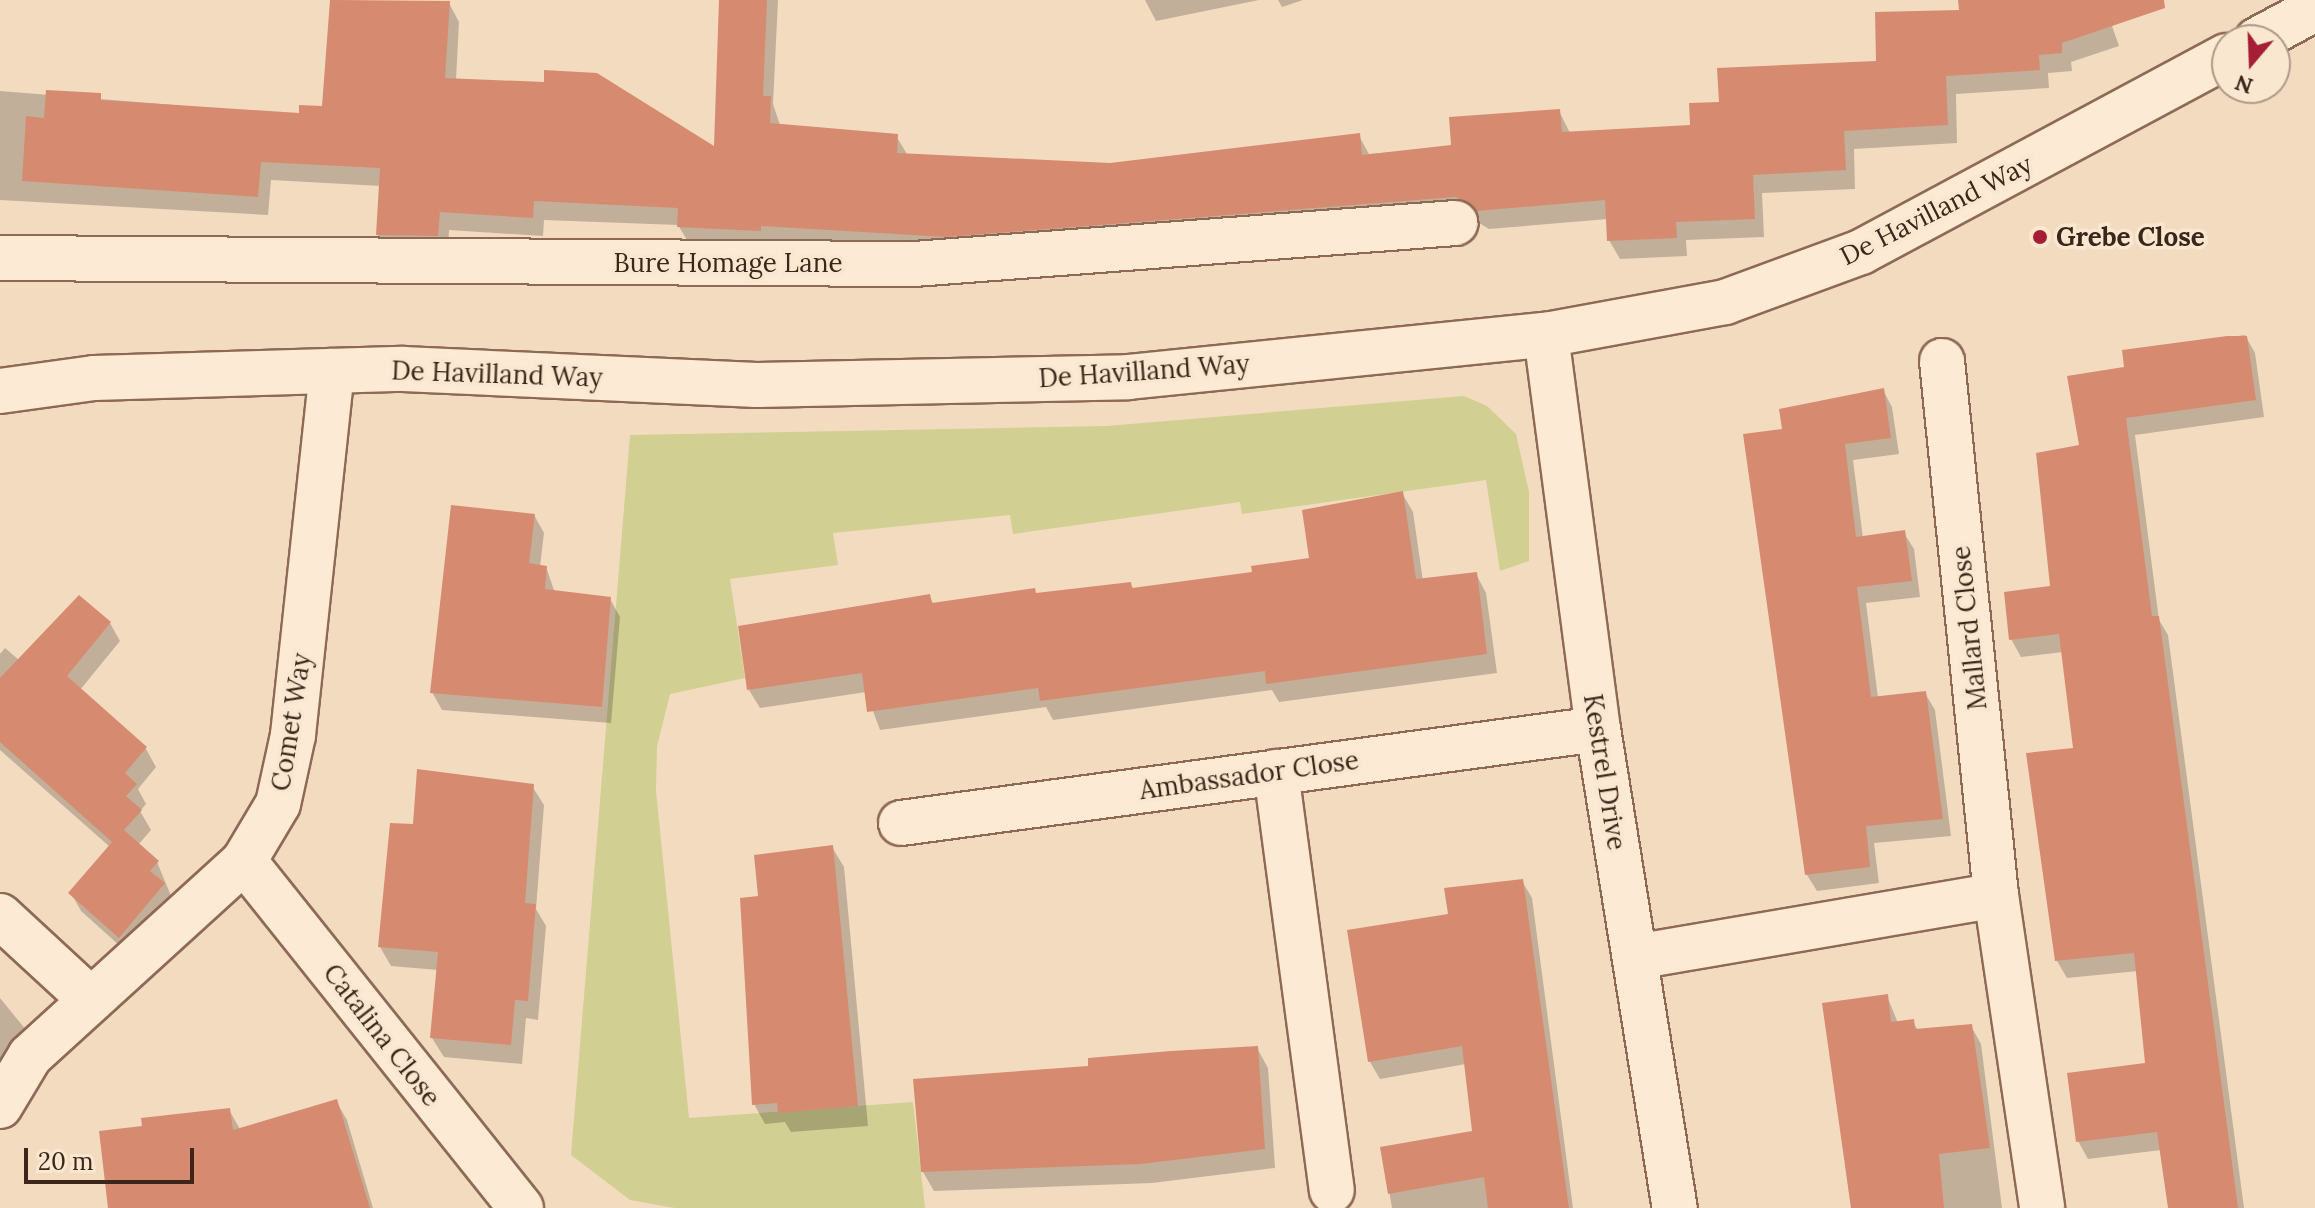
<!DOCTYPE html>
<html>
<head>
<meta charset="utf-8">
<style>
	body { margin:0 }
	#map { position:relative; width:2315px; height:1208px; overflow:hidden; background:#f3dbc0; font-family:Lora,serif }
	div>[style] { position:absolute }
	.green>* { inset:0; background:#d2cf92 }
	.shadow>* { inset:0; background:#0003 }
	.building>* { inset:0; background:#d68b71 }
	.roads { filter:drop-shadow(2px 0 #8e6a55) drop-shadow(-2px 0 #8e6a55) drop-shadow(0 2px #8e6a55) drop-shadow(0 -2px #8e6a55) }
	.minor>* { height:44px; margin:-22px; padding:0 22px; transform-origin:22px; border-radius:22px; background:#fdead4 }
	.dots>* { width:22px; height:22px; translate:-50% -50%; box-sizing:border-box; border:4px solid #f9e7d0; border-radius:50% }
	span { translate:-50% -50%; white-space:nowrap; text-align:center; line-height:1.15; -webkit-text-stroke:7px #f9e7d0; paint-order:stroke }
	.street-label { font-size:26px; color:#3c261c }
	.poi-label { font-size:26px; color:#3c261c; font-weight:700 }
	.left { translate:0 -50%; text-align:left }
	.north { position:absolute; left:2211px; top:24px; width:80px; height:80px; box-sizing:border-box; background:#f9e7d0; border:2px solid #ad9a88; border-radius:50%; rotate:199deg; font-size:22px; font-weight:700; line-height:32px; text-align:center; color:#3c261c }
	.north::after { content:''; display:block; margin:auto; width:28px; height:36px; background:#a51e35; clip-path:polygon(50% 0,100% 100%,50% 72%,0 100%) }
	.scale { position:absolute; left:24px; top:1148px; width:170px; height:36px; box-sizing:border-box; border:4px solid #3c261c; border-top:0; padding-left:10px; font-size:24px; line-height:28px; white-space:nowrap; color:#3c261c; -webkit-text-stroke:6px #f9e7d0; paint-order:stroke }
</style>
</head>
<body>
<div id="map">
	<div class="green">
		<i style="clip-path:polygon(1464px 396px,1487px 406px,1516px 434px,1529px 492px,1529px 561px,1500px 571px,1486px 480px,1242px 514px,1240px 502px,1013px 534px,1010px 515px,833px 533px,838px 565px,730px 579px,745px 678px,670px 694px,657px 746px,656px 791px,689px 1118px,913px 1102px,925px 1208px,675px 1208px,630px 1200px,571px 1155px,630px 435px,1107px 426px)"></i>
	</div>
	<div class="shadow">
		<i style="clip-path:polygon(332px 0,449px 3px,459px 22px,456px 80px,716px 149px,721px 0,778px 0,773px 104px,780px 125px,896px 136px,907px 154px,1110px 165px,1359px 136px,1369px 154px,1454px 147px,1559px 111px,1570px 133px,1692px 127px,1721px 104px,1878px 63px,1961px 12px,1960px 0,2103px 0,2119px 46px,2071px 62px,2072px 71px,2048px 73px,2049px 88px,1956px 94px,1957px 143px,1854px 149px,1855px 189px,1762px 193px,1764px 237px,1686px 240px,1687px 256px,1620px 259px,1609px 240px,1608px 219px,1489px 229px,1468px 216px,957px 255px,690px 245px,678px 225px,544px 220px,543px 236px,449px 230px,448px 254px,389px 254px,378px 235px,381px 186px,271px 180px,268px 215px,0 200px,0 91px,301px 115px,324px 108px)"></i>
		<i style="clip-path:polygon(1145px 0,1259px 0,1156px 21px)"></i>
		<i style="clip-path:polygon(1278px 0,1303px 0,1282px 7px)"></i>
		<i style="clip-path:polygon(2245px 335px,2255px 353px,2264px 417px,2135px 435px,2159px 620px,2168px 635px,2244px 1208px,2170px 1208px,2161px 1150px,2088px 1159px,2078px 1141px,2147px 1065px,2138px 971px,2067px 978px,2057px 961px,2076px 749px,2063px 652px,2021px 657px,2011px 639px,2053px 588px,2081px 446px,2126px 369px,2124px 352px)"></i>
		<i style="clip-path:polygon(1883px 390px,1892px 407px,1899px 454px,1853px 460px,1863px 538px,1904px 533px,1914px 549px,1920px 597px,1866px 603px,1878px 698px,1925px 693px,1935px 710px,1951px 836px,1874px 843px,1879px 883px,1817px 891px,1807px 875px,1784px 431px)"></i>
		<i style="clip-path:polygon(1402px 493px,1413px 512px,1423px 581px,1476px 574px,1486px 593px,1497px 673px,1279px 702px,1272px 690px,1053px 720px,1046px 707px,880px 730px,866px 692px,760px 708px,749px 690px,929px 596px,934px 605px,1130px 584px,1134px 589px,1254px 574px,1311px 560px)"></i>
		<i style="clip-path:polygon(534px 515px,544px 533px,540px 567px,546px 567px,555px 593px,610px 599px,620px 617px,611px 723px,442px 710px,432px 692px)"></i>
		<i style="clip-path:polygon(110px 623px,120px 641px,80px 690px,146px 749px,156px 767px,138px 789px,146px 804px,140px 811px,151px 830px,138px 845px,157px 862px,174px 903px,130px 955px,81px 911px,71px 893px,110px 847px,0 750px,0 654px,5px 648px,19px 660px)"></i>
		<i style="clip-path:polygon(532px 786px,544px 805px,536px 909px,546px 926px,538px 1020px,526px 1018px,522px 1064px,444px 1057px,432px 1038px,438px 970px,391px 966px,380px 947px,415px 826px)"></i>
		<i style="clip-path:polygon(832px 847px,844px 867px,868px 1126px,791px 1132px,785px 1122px,765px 1124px,754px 1104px,760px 898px)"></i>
		<i style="clip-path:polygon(1522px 881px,1532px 898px,1573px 1208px,1392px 1208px,1382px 1149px,1474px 1132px,1466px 1064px,1380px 1079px,1370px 1062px,1349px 932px,1450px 916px)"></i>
		<i style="clip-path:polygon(1887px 996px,1898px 1023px,1913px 1021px,1918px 1031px,1971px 1026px,1981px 1044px,2002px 1208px,1851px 1208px,1825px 1004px)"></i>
		<i style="clip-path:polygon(0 998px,31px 1036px,0 1071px)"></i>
		<i style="clip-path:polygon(1257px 1048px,1268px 1068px,1275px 1168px,1152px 1183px,934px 1191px,923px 1172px,1091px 1068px)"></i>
		<i style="clip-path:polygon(336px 1101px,347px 1120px,373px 1208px,110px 1208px,144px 1128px,229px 1110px,240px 1129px)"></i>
	</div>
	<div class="building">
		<i style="clip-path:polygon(330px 0,450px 1px,445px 78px,544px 82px,544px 70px,597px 73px,714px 146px,719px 0,767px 0,763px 96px,771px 96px,770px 123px,898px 134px,897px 153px,1110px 163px,1360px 133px,1362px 155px,1451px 145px,1449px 117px,1560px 109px,1562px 132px,1690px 125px,1689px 103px,1719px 102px,1717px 68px,1876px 61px,1875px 12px,1959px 10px,1958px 0,2164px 0,2165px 8px,2062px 43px,2062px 53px,2039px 55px,2040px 70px,1946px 76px,1948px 125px,1844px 131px,1846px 170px,1753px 175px,1755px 219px,1676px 222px,1677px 238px,1607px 241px,1605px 200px,1476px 211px,1456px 197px,946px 237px,761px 226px,761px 231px,677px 227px,678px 208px,534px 201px,533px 218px,440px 212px,438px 236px,376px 235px,380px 168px,261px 162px,258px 197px,22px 181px,26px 116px,44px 118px,46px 90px,101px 93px,101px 100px,299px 113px,299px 105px,322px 106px)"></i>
		<i style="clip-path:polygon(2227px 336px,2247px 336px,2256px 400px,2126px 418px,2152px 616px,2159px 616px,2238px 1208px,2168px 1208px,2157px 1132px,2076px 1142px,2067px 1073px,2145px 1063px,2134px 953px,2055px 961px,2026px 753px,2073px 748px,2059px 634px,2009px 640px,2004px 592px,2050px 586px,2036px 453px,2079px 445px,2067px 376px,2124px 367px,2122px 350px)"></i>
		<i style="clip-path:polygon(1884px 388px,1891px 438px,1845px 444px,1856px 537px,1905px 530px,1912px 581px,1857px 587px,1871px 697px,1926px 691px,1943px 819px,1866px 826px,1870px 867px,1805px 875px,1743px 434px,1782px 429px,1779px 409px)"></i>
		<i style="clip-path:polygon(1403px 491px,1416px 579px,1477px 572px,1487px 654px,1266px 684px,1265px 671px,1040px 701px,1038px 688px,867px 712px,862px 673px,747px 690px,738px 626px,930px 594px,932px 603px,1035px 588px,1036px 593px,1131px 582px,1132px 588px,1252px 572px,1251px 566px,1309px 558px,1302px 510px)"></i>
		<i style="clip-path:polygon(451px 505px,535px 514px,529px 563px,547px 566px,545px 589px,611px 597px,602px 707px,430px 693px)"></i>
		<i style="clip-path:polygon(79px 595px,111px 622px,67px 676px,147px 747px,125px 773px,137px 784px,126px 796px,142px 810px,124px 830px,159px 861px,150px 871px,165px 883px,119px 938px,68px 893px,112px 842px,0 742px,0 678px)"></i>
		<i style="clip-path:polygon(417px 769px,534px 784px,525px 903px,536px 904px,528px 1001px,515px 1000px,511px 1045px,430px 1038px,438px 952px,378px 947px,390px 823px,413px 824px)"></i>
		<i style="clip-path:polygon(833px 845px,858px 1106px,778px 1113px,777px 1103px,752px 1105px,740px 898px,758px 896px,754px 855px)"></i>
		<i style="clip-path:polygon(1523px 879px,1569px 1208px,1488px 1208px,1484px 1177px,1388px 1194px,1380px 1147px,1472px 1131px,1462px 1046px,1368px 1062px,1347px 930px,1448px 914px,1444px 888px)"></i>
		<i style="clip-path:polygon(1888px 994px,1891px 1022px,1914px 1019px,1915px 1029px,1972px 1024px,1990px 1148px,1939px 1154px,1944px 1208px,1851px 1208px,1822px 1003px)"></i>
		<i style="clip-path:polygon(1258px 1046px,1265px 1149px,1141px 1164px,921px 1172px,913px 1079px,1088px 1066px,1088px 1058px,1171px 1051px)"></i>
		<i style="clip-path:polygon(337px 1099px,370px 1208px,108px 1208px,99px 1131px,142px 1126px,141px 1118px,230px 1108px,233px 1130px)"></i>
	</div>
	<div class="roads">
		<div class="minor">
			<i style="left:2257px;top:40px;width:66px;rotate:-28.1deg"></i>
			<i style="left:0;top:258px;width:914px;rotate:0.38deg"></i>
			<i style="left:914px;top:264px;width:543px;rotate:-4.33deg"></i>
			<i style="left:1546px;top:335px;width:397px;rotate:82.5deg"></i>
			<i style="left:1598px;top:729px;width:485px;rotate:80.9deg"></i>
			<i style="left:1942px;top:361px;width:537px;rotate:84.23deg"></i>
			<i style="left:1996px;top:895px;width:316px;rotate:81.6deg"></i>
			<i style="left:0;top:391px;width:95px;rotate:-7.9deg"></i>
			<i style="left:94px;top:378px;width:309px;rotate:-1.7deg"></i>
			<i style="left:403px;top:369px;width:354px;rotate:2.6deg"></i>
			<i style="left:757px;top:385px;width:372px;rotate:-1.2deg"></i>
			<i style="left:1129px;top:377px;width:419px;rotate:-5.8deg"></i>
			<i style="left:1546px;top:335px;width:182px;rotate:-10.4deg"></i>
			<i style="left:1725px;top:302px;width:145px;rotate:-20.2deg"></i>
			<i style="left:1861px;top:252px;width:415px;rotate:-28.2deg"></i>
			<i style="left:1276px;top:772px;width:422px;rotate:82.4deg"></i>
			<i style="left:901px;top:823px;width:703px;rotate:-7.68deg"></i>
			<i style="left:244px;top:861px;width:444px;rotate:51.4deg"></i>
			<i style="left:0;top:916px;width:124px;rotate:42.7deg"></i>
			<i style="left:1635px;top:957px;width:366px;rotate:-9.7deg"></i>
			<i style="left:0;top:1106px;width:58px;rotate:-59deg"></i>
			<i style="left:30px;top:1056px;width:290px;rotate:-42.3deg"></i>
			<i style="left:244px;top:861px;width:66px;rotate:-59.2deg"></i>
			<i style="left:278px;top:804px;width:71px;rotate:-77.7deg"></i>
			<i style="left:293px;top:735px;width:366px;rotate:-83.9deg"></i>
		</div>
	</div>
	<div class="dots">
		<i style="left:2040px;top:237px;background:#a51e35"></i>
	</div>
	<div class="street-label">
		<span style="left:1936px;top:210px;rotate:-27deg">De Havilland Way</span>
		<span style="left:728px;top:263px">Bure Homage Lane</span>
		<span style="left:1144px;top:371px;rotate:-4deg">De Havilland Way</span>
		<span style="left:497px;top:374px;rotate:2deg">De Havilland Way</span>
		<span style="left:1969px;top:628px;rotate:-96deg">Mallard Close</span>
		<span style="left:291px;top:722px;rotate:-81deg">Comet Way</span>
		<span style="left:1605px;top:772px;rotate:81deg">Kestrel Drive</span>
		<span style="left:1249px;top:775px;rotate:-8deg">Ambassador Close</span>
		<span style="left:382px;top:1035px;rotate:52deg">Catalina Close</span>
	</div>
	<div class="poi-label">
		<span class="left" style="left:2056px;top:237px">Grebe Close</span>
	</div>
	<div class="north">N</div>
	<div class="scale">20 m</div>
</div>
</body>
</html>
